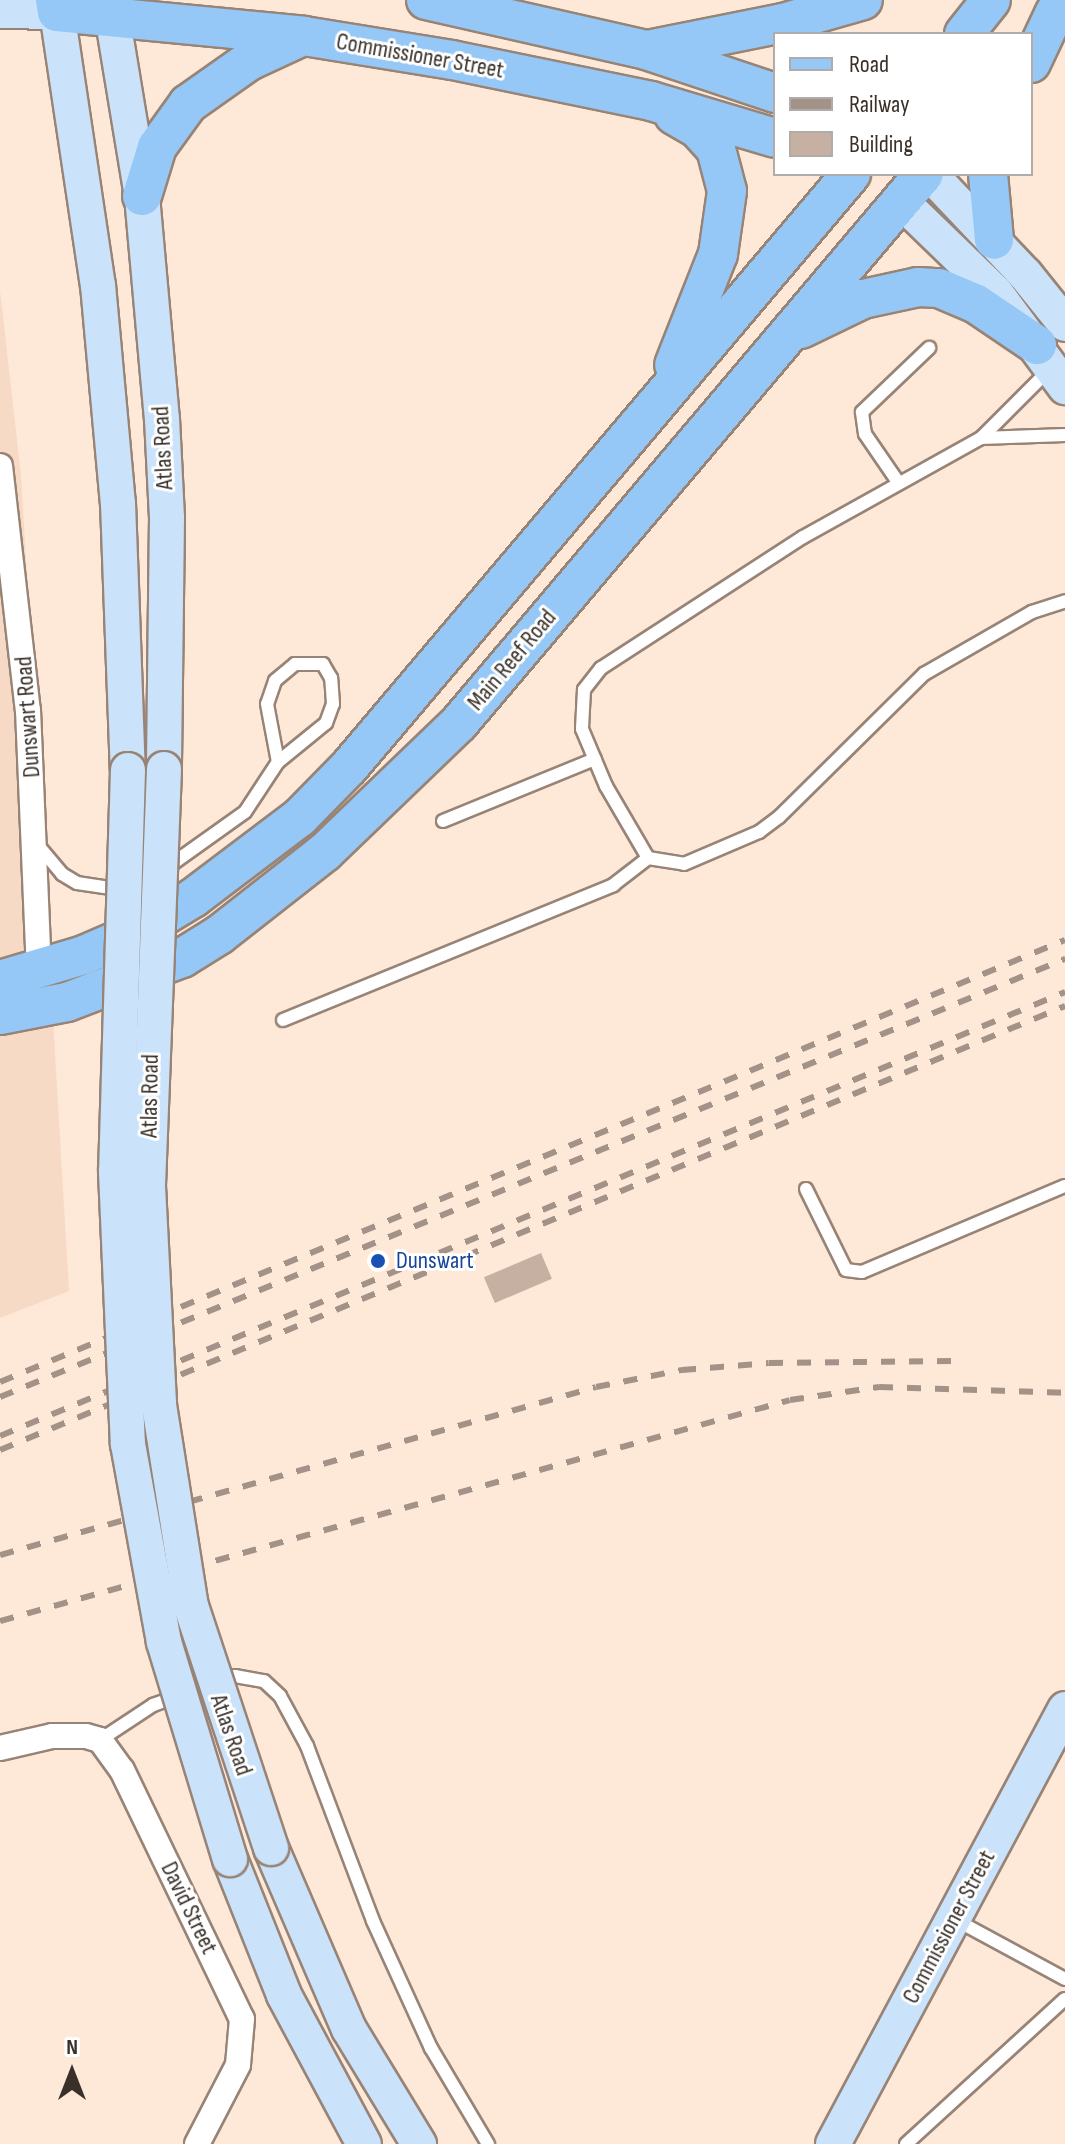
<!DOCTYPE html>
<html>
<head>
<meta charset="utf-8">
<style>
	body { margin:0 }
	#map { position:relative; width:1065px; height:2144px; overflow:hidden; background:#fee8d8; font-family:"Sofia Sans Condensed",sans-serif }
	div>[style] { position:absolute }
	.built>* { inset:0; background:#f7dac6 }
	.building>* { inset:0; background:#c6b0a2; transform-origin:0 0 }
	.roads { filter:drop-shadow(2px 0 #988476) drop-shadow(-2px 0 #988476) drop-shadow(0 2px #988476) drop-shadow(0 -2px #988476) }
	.lane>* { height:12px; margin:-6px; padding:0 6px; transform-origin:6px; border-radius:6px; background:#fff }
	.street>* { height:24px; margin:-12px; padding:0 12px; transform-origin:12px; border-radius:12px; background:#fff }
	.secondary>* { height:34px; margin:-17px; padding:0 17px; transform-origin:17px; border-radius:17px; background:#cae3fb }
	.primary>* { height:38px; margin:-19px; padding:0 19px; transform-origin:19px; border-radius:19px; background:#95c8f7 }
	.rail>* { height:6px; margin-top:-3px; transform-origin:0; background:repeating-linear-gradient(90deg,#a29287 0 14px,transparent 0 28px) }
	.bridges { filter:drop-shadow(2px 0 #988476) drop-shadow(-2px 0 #988476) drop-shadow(0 2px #988476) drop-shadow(0 -2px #988476) }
	.secondary-bridge>* { height:34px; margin:-17px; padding:0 17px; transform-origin:17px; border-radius:17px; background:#cae3fb }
	.dots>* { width:22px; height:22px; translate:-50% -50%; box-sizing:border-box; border:4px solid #fff; border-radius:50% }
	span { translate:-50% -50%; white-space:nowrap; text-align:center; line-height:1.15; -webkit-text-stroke:6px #fff; paint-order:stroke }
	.street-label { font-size:24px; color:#39302a }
	.transit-label { font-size:24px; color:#164399 }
	.left { translate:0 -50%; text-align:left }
	.legend { position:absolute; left:773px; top:32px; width:260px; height:144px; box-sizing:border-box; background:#fff; border:2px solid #b0acaa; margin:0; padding:10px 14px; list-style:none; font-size:24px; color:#39302a }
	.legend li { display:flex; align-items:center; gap:16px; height:40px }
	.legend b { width:40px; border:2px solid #b0acaa }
	.north { position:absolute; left:32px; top:2032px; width:80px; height:80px; -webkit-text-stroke:6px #fff; paint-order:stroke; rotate:0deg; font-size:22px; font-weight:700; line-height:32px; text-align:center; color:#39302a }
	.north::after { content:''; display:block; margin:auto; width:28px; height:36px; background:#39302a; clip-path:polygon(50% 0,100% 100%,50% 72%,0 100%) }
</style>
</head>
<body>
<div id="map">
	<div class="built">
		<i style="clip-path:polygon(0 290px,21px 475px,69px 1291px,0 1318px)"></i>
	</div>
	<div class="building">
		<i style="left:541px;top:1253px;width:28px;height:62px;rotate:67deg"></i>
	</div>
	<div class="roads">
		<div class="lane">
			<i style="left:1048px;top:371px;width:95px;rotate:135deg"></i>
			<i style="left:981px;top:438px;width:204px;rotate:150.9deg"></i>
			<i style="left:803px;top:537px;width:241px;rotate:147deg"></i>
			<i style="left:601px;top:668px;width:28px;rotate:128deg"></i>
			<i style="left:584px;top:690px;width:39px;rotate:93deg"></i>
			<i style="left:582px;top:729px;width:62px;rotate:67.2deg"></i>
			<i style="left:606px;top:786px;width:83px;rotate:59.7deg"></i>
			<i style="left:648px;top:858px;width:36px;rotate:9deg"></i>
			<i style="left:684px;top:864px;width:82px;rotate:-23.1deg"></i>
			<i style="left:759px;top:832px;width:25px;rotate:-37deg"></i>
			<i style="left:779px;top:817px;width:204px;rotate:-44.6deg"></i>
			<i style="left:924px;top:674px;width:125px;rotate:-29.9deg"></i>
			<i style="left:1032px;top:612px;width:35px;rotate:-18deg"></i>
			<i style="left:981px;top:438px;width:84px;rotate:-2deg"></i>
			<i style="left:898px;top:482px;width:58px;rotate:-124.5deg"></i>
			<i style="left:865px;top:434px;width:22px;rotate:-98deg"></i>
			<i style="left:862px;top:412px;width:93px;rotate:-43.7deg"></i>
			<i style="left:443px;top:821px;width:164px;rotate:-22.2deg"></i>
			<i style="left:37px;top:844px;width:39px;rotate:50deg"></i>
			<i style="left:62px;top:874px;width:17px;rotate:31deg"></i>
			<i style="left:77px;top:883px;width:48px;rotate:8.5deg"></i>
			<i style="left:165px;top:869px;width:98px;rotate:-35.5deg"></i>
			<i style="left:245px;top:812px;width:60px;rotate:-56.6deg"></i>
			<i style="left:278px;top:762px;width:62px;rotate:-39.1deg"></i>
			<i style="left:326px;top:723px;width:20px;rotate:-70deg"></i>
			<i style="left:333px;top:704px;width:26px;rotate:-94deg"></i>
			<i style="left:331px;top:678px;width:16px;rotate:-120deg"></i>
			<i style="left:323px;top:664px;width:28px;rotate:180deg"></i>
			<i style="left:295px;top:664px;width:26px;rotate:140deg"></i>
			<i style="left:275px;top:681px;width:24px;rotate:109deg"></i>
			<i style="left:267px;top:704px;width:59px;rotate:79.3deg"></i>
			<i style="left:283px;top:1020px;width:357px;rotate:-22.2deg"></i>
			<i style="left:613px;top:885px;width:44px;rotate:-37.6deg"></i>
			<i style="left:806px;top:1189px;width:90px;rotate:63.7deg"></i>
			<i style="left:846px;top:1270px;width:16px;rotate:7deg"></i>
			<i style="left:862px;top:1272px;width:220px;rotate:-23deg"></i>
			<i style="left:100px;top:1740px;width:64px;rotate:-33.4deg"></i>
			<i style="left:153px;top:1705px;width:87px;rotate:-19.5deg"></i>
			<i style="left:235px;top:1676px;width:29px;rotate:10deg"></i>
			<i style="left:264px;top:1681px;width:22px;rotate:43deg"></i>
			<i style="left:280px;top:1696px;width:57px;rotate:61.6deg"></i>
			<i style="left:307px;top:1746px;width:187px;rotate:69.3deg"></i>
			<i style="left:373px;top:1921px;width:140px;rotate:65.5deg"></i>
			<i style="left:431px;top:2048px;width:112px;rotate:59.3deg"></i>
			<i style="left:956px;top:1920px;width:124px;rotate:28.4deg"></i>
			<i style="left:906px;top:2144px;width:215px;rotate:-42.4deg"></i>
		</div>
		<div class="street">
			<i style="left:0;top:466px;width:246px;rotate:83.5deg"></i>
			<i style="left:28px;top:710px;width:260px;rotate:87.6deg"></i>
			<i style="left:0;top:1748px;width:53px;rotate:-13deg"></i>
			<i style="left:52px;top:1736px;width:34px"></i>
			<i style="left:86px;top:1736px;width:15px;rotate:16deg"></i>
			<i style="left:100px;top:1740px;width:37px;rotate:54deg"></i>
			<i style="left:122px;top:1770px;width:276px;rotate:64.3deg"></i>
			<i style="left:242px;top:2019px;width:46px;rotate:95deg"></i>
			<i style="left:238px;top:2065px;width:89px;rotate:117.4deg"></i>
		</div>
		<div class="secondary">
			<i style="left:0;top:11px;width:57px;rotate:1deg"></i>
			<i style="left:57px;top:12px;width:276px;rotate:81.5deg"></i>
			<i style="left:98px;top:285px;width:219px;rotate:84.8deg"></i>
			<i style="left:118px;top:503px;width:267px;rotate:87.9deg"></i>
			<i style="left:112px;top:15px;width:183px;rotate:80.6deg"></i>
			<i style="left:142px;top:196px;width:224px;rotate:84.9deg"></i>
			<i style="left:162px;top:419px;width:99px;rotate:87.1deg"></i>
			<i style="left:167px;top:518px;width:251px;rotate:90.7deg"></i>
			<i style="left:930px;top:174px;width:138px;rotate:46.5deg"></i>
			<i style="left:1025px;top:274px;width:64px;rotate:51.3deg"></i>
			<i style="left:903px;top:203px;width:129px;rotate:44.1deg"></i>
			<i style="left:996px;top:293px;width:117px;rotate:53.7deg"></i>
			<i style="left:271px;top:1848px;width:197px;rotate:66.7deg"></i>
			<i style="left:349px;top:2029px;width:135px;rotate:58.7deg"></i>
			<i style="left:230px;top:1859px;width:146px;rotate:68.3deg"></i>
			<i style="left:284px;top:1995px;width:169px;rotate:61.8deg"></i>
			<i style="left:833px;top:2144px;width:493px;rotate:-61.9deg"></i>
		</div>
		<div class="primary">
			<i style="left:55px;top:0;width:12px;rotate:81deg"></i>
			<i style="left:57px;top:12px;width:248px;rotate:5.5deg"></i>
			<i style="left:304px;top:36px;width:150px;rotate:9.2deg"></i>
			<i style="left:452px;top:60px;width:203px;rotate:11.6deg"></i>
			<i style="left:651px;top:101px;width:129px;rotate:16.6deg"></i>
			<i style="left:426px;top:0;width:226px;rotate:12.8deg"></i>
			<i style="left:646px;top:50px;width:136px;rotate:18.4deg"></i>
			<i style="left:964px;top:34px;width:43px;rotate:-51.5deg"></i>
			<i style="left:648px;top:50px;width:138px;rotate:-11.3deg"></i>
			<i style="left:783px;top:23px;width:83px;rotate:-16deg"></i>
			<i style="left:1031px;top:63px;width:56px;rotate:-64.8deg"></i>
			<i style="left:674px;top:115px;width:28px;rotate:30deg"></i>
			<i style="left:698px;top:129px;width:27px;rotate:48deg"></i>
			<i style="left:716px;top:149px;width:43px;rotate:75.3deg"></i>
			<i style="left:727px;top:191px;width:64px;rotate:98.1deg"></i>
			<i style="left:718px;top:254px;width:119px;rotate:111.6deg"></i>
			<i style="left:988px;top:174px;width:66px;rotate:84.8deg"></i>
			<i style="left:142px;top:196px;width:51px;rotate:-73deg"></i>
			<i style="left:157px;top:147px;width:53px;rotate:-54.2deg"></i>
			<i style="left:188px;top:104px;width:75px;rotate:-35.2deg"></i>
			<i style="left:249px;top:61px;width:57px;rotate:-24.8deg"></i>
			<i style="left:801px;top:329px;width:69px;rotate:-25.8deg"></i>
			<i style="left:863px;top:299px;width:56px;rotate:-12.3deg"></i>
			<i style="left:918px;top:287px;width:21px;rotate:3deg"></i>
			<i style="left:939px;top:288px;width:39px;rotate:23deg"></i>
			<i style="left:975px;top:303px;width:75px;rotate:34.1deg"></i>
			<i style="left:0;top:980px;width:88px;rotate:-16.6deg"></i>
			<i style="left:84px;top:955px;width:58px;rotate:-23.5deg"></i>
			<i style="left:137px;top:932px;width:66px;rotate:-31.3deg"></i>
			<i style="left:193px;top:898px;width:134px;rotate:-37.1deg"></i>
			<i style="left:300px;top:817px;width:70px;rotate:-45.6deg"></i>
			<i style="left:349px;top:767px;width:777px;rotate:-49.75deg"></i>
			<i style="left:0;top:1015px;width:68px;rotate:-11deg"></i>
			<i style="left:67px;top:1002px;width:123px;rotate:-20.9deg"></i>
			<i style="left:182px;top:958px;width:44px;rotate:-31.9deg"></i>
			<i style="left:219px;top:935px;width:135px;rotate:-38.1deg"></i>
			<i style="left:325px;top:852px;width:186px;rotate:-43.9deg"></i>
			<i style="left:459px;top:723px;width:719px;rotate:-49.74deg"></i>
		</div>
	</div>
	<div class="rail">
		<i style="left:0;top:1382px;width:1153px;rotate:-22.54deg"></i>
		<i style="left:0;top:1397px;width:1152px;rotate:-22.36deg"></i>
		<i style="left:0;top:1436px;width:1154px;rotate:-22.63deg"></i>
		<i style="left:0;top:1450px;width:1154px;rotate:-22.63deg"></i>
		<i style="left:0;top:1555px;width:619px;rotate:-15.74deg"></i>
		<i style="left:596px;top:1387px;width:88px;rotate:-11.2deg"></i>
		<i style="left:682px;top:1370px;width:87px;rotate:-4.6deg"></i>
		<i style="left:769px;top:1363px;width:182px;rotate:-0.6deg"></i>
		<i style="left:0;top:1621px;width:820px;rotate:-15.63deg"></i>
		<i style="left:790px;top:1400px;width:90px;rotate:-8.3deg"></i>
		<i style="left:879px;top:1387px;width:186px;rotate:1.8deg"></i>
	</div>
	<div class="bridges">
		<div class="secondary-bridge">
			<i style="left:164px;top:769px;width:417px;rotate:92.2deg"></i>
			<i style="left:148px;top:1186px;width:219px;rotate:87.1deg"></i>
			<i style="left:159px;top:1405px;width:204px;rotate:81deg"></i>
			<i style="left:191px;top:1606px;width:255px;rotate:71.7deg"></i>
			<i style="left:128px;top:770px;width:402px;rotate:91.7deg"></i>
			<i style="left:116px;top:1172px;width:272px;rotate:87.5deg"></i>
			<i style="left:128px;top:1444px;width:201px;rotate:79.7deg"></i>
			<i style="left:164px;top:1642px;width:227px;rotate:73.1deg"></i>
		</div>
	</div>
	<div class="dots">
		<i style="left:378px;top:1261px;background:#1a4fb4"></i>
	</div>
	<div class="street-label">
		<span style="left:420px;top:56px;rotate:10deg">Commissioner Street</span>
		<span style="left:163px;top:448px;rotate:-93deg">Atlas Road</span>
		<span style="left:512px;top:660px;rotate:-50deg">Main Reef Road</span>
		<span style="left:28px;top:717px;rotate:-94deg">Dunswart Road</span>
		<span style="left:150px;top:1096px;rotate:-89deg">Atlas Road</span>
		<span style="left:231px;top:1735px;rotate:71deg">Atlas Road</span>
		<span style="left:189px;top:1908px;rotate:64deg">David Street</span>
		<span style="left:949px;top:1927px;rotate:-62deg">Commissioner Street</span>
	</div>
	<div class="transit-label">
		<span class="left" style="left:396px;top:1261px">Dunswart</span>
	</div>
	<ul class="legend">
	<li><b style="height:10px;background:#95c8f7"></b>Road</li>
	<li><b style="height:10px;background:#a29287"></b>Railway</li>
	<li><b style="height:22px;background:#c6b0a2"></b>Building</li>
	</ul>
	<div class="north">N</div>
</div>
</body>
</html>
